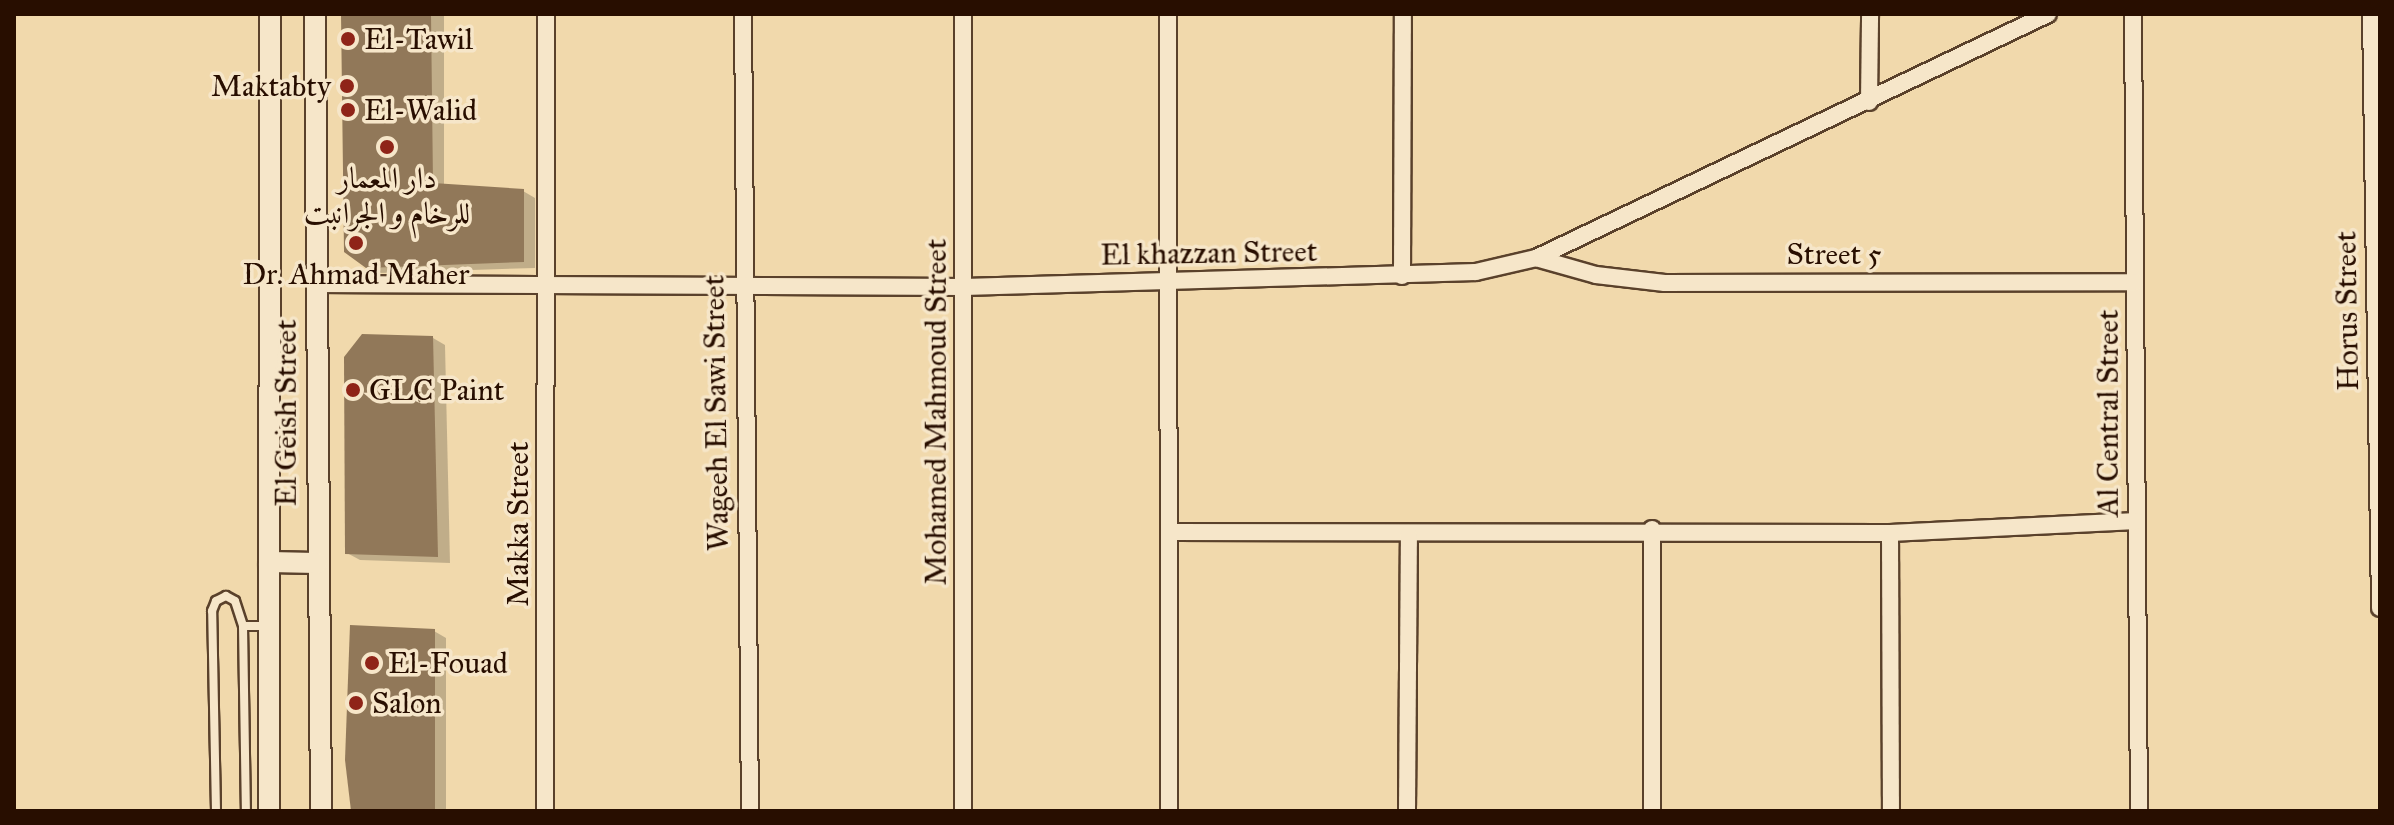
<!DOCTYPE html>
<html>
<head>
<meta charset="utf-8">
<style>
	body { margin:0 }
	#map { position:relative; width:2394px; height:825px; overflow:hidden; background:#f1d9ac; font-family:"IM FELL Great Primer",Amiri,serif }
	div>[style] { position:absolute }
	.shadow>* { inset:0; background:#0003 }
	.building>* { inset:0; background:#917859 }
	.roads { filter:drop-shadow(2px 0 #5a412b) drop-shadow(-2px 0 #5a412b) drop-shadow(0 2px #5a412b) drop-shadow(0 -2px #5a412b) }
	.service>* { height:8px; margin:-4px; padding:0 4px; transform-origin:4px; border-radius:4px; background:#f6e6c9 }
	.minor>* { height:16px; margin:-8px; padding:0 8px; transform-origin:8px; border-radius:8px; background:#f6e6c9 }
	.tertiary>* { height:20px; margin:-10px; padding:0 10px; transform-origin:10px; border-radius:10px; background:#f6e6c9 }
	.dots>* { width:22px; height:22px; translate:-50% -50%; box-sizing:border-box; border:4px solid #f6e6c9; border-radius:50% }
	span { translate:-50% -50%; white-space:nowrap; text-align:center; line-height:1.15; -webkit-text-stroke:7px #f6e6c9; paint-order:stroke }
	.poi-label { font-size:30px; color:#280e00 }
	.left { translate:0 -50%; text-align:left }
	.right { translate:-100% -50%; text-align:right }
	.street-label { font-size:30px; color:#280e00 }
	.frame { position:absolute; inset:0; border:16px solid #280e00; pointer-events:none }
</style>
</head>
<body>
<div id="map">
	<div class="shadow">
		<i style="clip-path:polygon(344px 14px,444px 14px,444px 186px,523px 191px,535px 198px,535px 268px,380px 273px,367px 266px)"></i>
		<i style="clip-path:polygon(433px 338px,445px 345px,450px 563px,360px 560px,347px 553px)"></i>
		<i style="clip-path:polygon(434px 631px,446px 638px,446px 811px,353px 811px)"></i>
	</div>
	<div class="building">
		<i style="clip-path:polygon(341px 14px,431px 14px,433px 183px,524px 189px,524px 262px,366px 268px,344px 252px)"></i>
		<i style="clip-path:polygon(362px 334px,433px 336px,438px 557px,345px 554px,344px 357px)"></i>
		<i style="clip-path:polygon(350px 625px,435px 629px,435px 811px,351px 811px,345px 760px)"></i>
	</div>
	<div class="roads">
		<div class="service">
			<i style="left:243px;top:626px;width:26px"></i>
			<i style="left:216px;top:811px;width:200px;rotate:-91.1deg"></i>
			<i style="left:212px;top:611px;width:11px;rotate:-68deg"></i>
			<i style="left:216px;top:601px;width:11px;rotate:-27deg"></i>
			<i style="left:226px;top:596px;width:10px;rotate:29deg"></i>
			<i style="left:235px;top:601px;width:26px;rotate:72deg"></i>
			<i style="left:243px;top:626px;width:185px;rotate:89.1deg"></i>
		</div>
		<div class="minor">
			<i style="left:743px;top:14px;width:797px;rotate:89.5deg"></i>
			<i style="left:1168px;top:14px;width:797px;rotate:89.93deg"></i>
			<i style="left:2133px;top:14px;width:797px;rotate:89.57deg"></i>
			<i style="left:2371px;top:14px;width:594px;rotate:89.13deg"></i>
			<i style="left:1869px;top:102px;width:88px;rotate:-89.3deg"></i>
			<i style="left:1536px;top:258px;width:62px;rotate:15.8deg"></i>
			<i style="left:1596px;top:275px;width:69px;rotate:6.6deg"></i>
			<i style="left:1665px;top:283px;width:470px;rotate:-0.1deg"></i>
			<i style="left:1402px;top:276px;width:262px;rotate:-89.8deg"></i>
			<i style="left:315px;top:284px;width:649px;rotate:0.26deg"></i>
			<i style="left:964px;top:287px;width:512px;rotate:-1.68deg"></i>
			<i style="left:1476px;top:272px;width:62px;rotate:-13.1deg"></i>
			<i style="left:1536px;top:258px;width:567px;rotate:-25.48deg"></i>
			<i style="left:1652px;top:529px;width:282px;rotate:90deg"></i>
			<i style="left:1169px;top:532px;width:721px;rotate:0.08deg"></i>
			<i style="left:1890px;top:533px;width:247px;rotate:-2.8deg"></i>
			<i style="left:1890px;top:533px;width:278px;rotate:89.8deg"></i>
			<i style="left:545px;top:811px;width:797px;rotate:-89.93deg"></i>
			<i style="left:963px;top:811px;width:797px;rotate:-90deg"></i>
			<i style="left:1407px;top:811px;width:276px;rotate:-89.6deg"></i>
		</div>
		<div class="tertiary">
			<i style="left:315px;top:14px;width:797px;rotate:89.57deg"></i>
			<i style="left:269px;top:562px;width:48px;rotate:1.2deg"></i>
			<i style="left:269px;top:811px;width:797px;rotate:-89.93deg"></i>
		</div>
	</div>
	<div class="dots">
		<i style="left:348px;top:39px;background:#8f2418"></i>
		<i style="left:347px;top:86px;background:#8f2418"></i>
		<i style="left:348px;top:110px;background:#8f2418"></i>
		<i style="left:387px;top:147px;background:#8f2418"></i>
		<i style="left:356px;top:243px;background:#8f2418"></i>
		<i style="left:353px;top:390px;background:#8f2418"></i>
		<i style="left:372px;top:663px;background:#8f2418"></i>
		<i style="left:356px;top:703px;background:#8f2418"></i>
	</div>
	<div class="poi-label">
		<span class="left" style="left:364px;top:39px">El-Tawil</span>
		<span class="right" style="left:331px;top:86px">Maktabty</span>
		<span class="left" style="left:364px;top:110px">El-Walid</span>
		<span style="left:387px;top:195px">دار المعمار<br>للرخام و الجرانبت</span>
		<span style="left:356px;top:274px">Dr. Ahmad Maher</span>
		<span class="left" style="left:369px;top:390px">GLC Paint</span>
		<span class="left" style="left:388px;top:663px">El-Fouad</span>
		<span class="left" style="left:372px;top:703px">Salon</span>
	</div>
	<div class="street-label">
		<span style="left:1209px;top:253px;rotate:-1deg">El khazzan Street</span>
		<span style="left:1834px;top:254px">Street 5</span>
		<span style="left:2347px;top:311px;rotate:-91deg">Horus Street</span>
		<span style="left:936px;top:412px;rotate:-90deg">Mohamed Mahmoud Street</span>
		<span style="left:286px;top:413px;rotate:-90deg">El Geish Street</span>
		<span style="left:716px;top:413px;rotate:-91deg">Wageeh El Sawi Street</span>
		<span style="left:2108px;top:413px;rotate:-90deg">Al Central Street</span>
		<span style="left:518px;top:524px;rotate:-90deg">Makka Street</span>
	</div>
	<div class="frame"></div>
</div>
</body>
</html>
